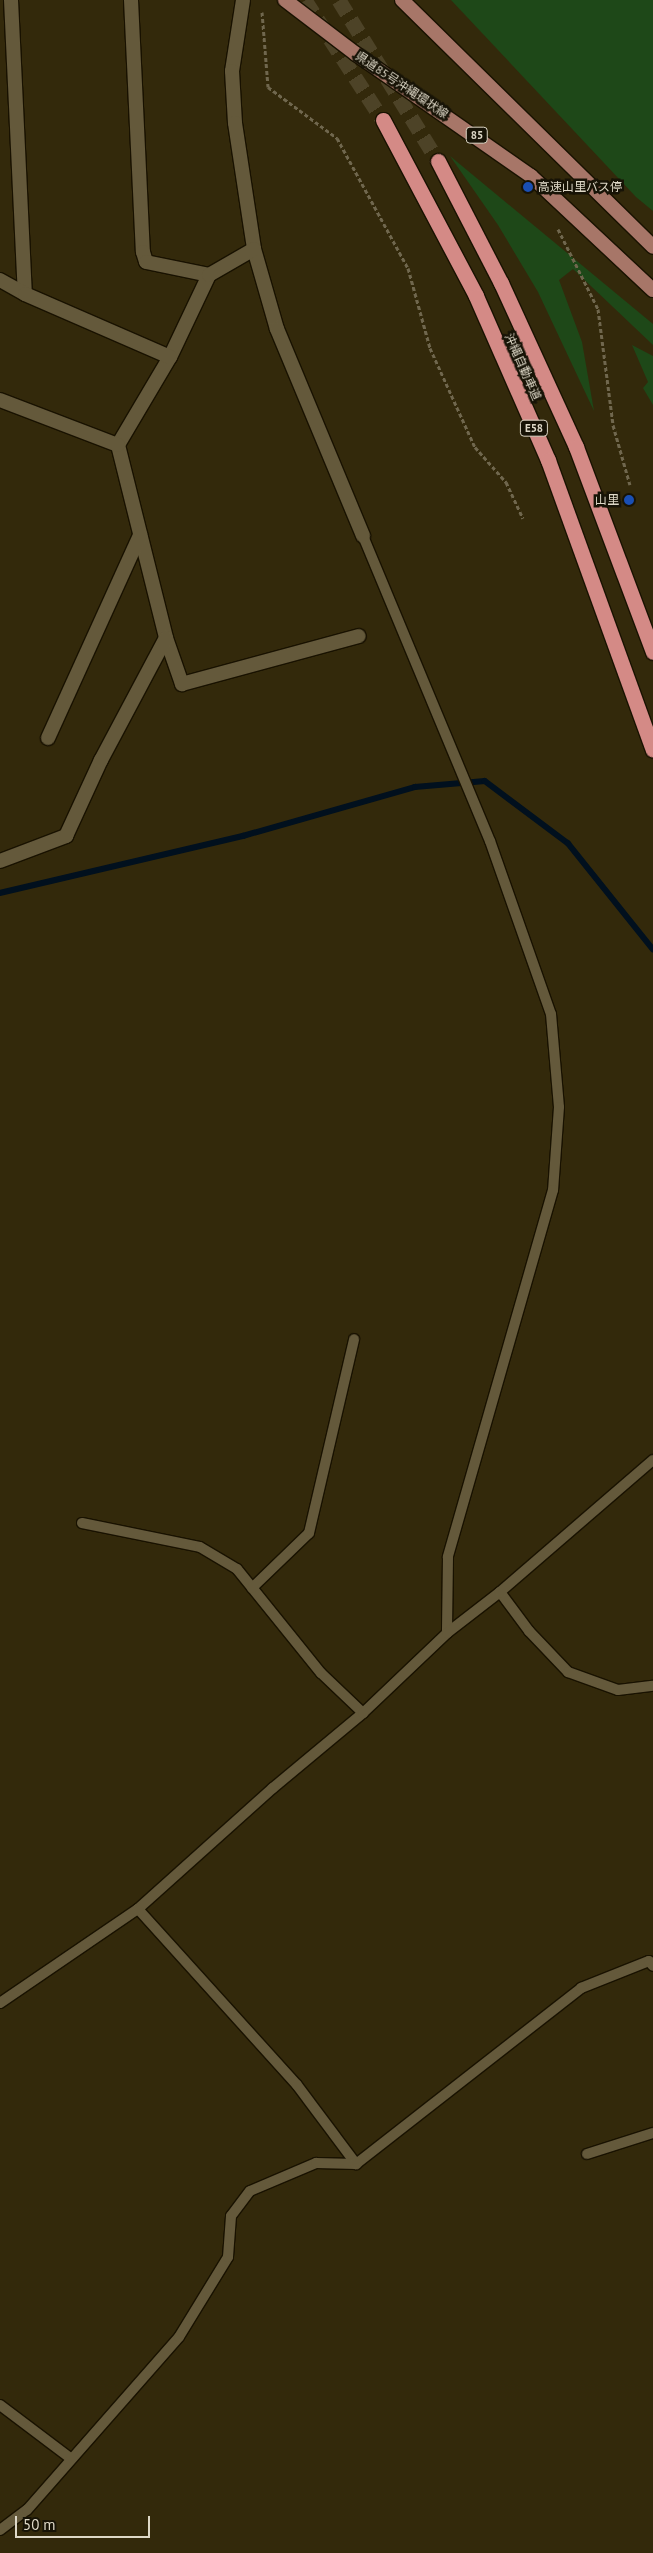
<!DOCTYPE html>
<html>
<head>
<meta charset="utf-8">
<style>
	body { margin:0 }
	#map { position:relative; width:653px; height:2553px; overflow:hidden; background:#33290b; font-family:"PT Sans","Noto Sans JP",sans-serif }
	div>[style] { position:absolute }
	.green>* { inset:0; background:#1e4818 }
	.stream>* { height:5.5px; margin:-2.75px; padding:0 2.75px; transform-origin:2.75px; border-radius:2.75px; background:#01101e }
	.motorway-tunnel>* { height:15px; margin-top:-7.5px; transform-origin:0; background:repeating-linear-gradient(90deg,#4d4327 0 15px,transparent 0 23px) }
	.path>* { height:3px; margin-top:-1.5px; transform-origin:0; background:repeating-linear-gradient(90deg,#70674e 0 4px,transparent 0 6.5px) }
	.roads { filter:drop-shadow(1px 0 #191200) drop-shadow(-1px 0 #191200) drop-shadow(0 1px #191200) drop-shadow(0 -1px #191200) }
	.service>* { height:10px; margin:-5px; padding:0 5px; transform-origin:5px; border-radius:5px; background:#64593b }
	.minor>* { height:14px; margin:-7px; padding:0 7px; transform-origin:7px; border-radius:7px; background:#64593b }
	.primary>* { height:14px; margin:-7px; padding:0 7px; transform-origin:7px; border-radius:7px; background:#a77668 }
	.motorway>* { height:15px; margin:-7.5px; padding:0 7.5px; transform-origin:7.5px; border-radius:7.5px; background:#d48a86 }
	.dots>* { width:14px; height:14px; translate:-50% -50%; box-sizing:border-box; border:2px solid #171306; border-radius:50% }
	span { translate:-50% -50%; white-space:nowrap; text-align:center; line-height:1.15; -webkit-text-stroke:5px #171306; paint-order:stroke }
	.shield-label span { padding:1px 4px; background:#171306; border:1px solid; border-radius:4px; -webkit-text-stroke-width:0 }
	.shield-label { font-size:11px; color:#ded8c7; font-weight:700 }
	.street-label { font-size:12px; color:#ded8c7 }
	.poi-label { font-size:12px; color:#ded8c7 }
	.left { translate:0 -50%; text-align:left }
	.right { translate:-100% -50%; text-align:right }
	.scale { position:absolute; left:15px; top:2516px; width:135px; height:22px; box-sizing:border-box; border:2px solid #ded8c7; border-top:0; padding-left:6px; font-size:15px; line-height:18px; white-space:nowrap; color:#ded8c7; -webkit-text-stroke:4px #171306; paint-order:stroke }
</style>
</head>
<body>
<div id="map">
	<div class="green">
		<i style="clip-path:polygon(451px 0,653px 0,653px 211px,636px 197px)"></i>
		<i style="clip-path:polygon(450px 156px,653px 324px,653px 345px,573px 269px,559px 280px,582px 342px,594px 411px,538px 292px,498px 225px)"></i>
		<i style="clip-path:polygon(632px 345px,653px 356px,653px 405px,643px 388px,648px 382px)"></i>
	</div>
	<div class="stream">
		<i style="left:0;top:893px;width:250px;rotate:-13.2deg"></i>
		<i style="left:243px;top:836px;width:179px;rotate:-15.9deg"></i>
		<i style="left:415px;top:787px;width:70px;rotate:-4.9deg"></i>
		<i style="left:485px;top:781px;width:104px;rotate:36.8deg"></i>
		<i style="left:568px;top:843px;width:136px;rotate:51.3deg"></i>
	</div>
	<div class="motorway-tunnel">
		<i style="left:305px;top:0;width:143px;rotate:57deg"></i>
		<i style="left:339px;top:0;width:189px;rotate:58.4deg"></i>
	</div>
	<div class="path">
		<i style="left:262px;top:12px;width:75px;rotate:85.4deg"></i>
		<i style="left:268px;top:87px;width:86px;rotate:36.5deg"></i>
		<i style="left:337px;top:138px;width:148px;rotate:61.4deg"></i>
		<i style="left:408px;top:268px;width:83px;rotate:74.6deg"></i>
		<i style="left:430px;top:348px;width:109px;rotate:65.6deg"></i>
		<i style="left:475px;top:447px;width:47px;rotate:48.5deg"></i>
		<i style="left:506px;top:482px;width:40px;rotate:65deg"></i>
		<i style="left:558px;top:229px;width:89px;rotate:63.4deg"></i>
		<i style="left:598px;top:309px;width:117px;rotate:82.6deg"></i>
		<i style="left:613px;top:425px;width:62px;rotate:74.2deg"></i>
	</div>
	<div class="roads">
		<div class="service">
			<i style="left:363px;top:536px;width:330px;rotate:67.4deg"></i>
			<i style="left:490px;top:841px;width:183px;rotate:70.6deg"></i>
			<i style="left:551px;top:1014px;width:93px;rotate:85.1deg"></i>
			<i style="left:559px;top:1107px;width:83px;rotate:94.1deg"></i>
			<i style="left:553px;top:1190px;width:382px;rotate:106deg"></i>
			<i style="left:448px;top:1557px;width:76px;rotate:90.8deg"></i>
			<i style="left:82px;top:1523px;width:120px;rotate:11.5deg"></i>
			<i style="left:200px;top:1547px;width:43px;rotate:30.7deg"></i>
			<i style="left:237px;top:1569px;width:134px;rotate:51.1deg"></i>
			<i style="left:321px;top:1673px;width:58px;rotate:43.6deg"></i>
			<i style="left:252px;top:1588px;width:79px;rotate:-44deg"></i>
			<i style="left:309px;top:1533px;width:199px;rotate:-76.9deg"></i>
			<i style="left:500px;top:1592px;width:49px;rotate:53.4deg"></i>
			<i style="left:529px;top:1631px;width:57px;rotate:46.4deg"></i>
			<i style="left:568px;top:1672px;width:53px;rotate:19.8deg"></i>
			<i style="left:618px;top:1690px;width:35px;rotate:-7deg"></i>
			<i style="left:138px;top:1909px;width:237px;rotate:47.9deg"></i>
			<i style="left:297px;top:2085px;width:99px;rotate:53.2deg"></i>
			<i style="left:0;top:2003px;width:167px;rotate:-34.3deg"></i>
			<i style="left:138px;top:1909px;width:181px;rotate:-41.9deg"></i>
			<i style="left:273px;top:1788px;width:117px;rotate:-39.8deg"></i>
			<i style="left:363px;top:1713px;width:116px;rotate:-43.6deg"></i>
			<i style="left:447px;top:1633px;width:67px;rotate:-37.7deg"></i>
			<i style="left:500px;top:1592px;width:202px;rotate:-40.8deg"></i>
			<i style="left:587px;top:2154px;width:69px;rotate:-17.7deg"></i>
			<i style="left:0;top:2405px;width:88px;rotate:37.1deg"></i>
			<i style="left:0;top:2530px;width:34px;rotate:-37deg"></i>
			<i style="left:27px;top:2510px;width:230px;rotate:-48.7deg"></i>
			<i style="left:179px;top:2337px;width:94px;rotate:-58.5deg"></i>
			<i style="left:228px;top:2257px;width:41px;rotate:-85.8deg"></i>
			<i style="left:231px;top:2216px;width:31px;rotate:-53deg"></i>
			<i style="left:250px;top:2191px;width:72px;rotate:-23deg"></i>
			<i style="left:316px;top:2163px;width:40px;rotate:1.4deg"></i>
			<i style="left:356px;top:2164px;width:286px;rotate:-38deg"></i>
			<i style="left:581px;top:1988px;width:73px;rotate:-21.7deg"></i>
			<i style="left:649px;top:1961px;width:6px;rotate:51deg"></i>
		</div>
		<div class="minor">
			<i style="left:11px;top:0;width:294px;rotate:87.3deg"></i>
			<i style="left:131px;top:0;width:252px;rotate:87.3deg"></i>
			<i style="left:143px;top:252px;width:10px;rotate:73deg"></i>
			<i style="left:146px;top:262px;width:64px;rotate:11.7deg"></i>
			<i style="left:209px;top:275px;width:91px;rotate:115.4deg"></i>
			<i style="left:170px;top:357px;width:102px;rotate:120.6deg"></i>
			<i style="left:118px;top:445px;width:199px;rotate:76deg"></i>
			<i style="left:166px;top:638px;width:49px;rotate:70.8deg"></i>
			<i style="left:182px;top:684px;width:183px;rotate:-15.2deg"></i>
			<i style="left:243px;top:0;width:72px;rotate:98.8deg"></i>
			<i style="left:232px;top:71px;width:52px;rotate:86.7deg"></i>
			<i style="left:235px;top:123px;width:127px;rotate:81.4deg"></i>
			<i style="left:254px;top:249px;width:83px;rotate:74deg"></i>
			<i style="left:277px;top:329px;width:224px;rotate:67.4deg"></i>
			<i style="left:209px;top:275px;width:52px;rotate:-30deg"></i>
			<i style="left:0;top:280px;width:29px;rotate:29deg"></i>
			<i style="left:25px;top:294px;width:158px;rotate:23.5deg"></i>
			<i style="left:0;top:400px;width:126px;rotate:20.9deg"></i>
			<i style="left:48px;top:738px;width:223px;rotate:-65.6deg"></i>
			<i style="left:0;top:861px;width:71px;rotate:-20.7deg"></i>
			<i style="left:66px;top:836px;width:84px;rotate:-65.3deg"></i>
			<i style="left:101px;top:760px;width:138px;rotate:-62deg"></i>
		</div>
		<div class="primary">
			<i style="left:285px;top:0;width:89px;rotate:37.3deg"></i>
			<i style="left:356px;top:54px;width:213px;rotate:34.9deg"></i>
			<i style="left:531px;top:176px;width:167px;rotate:43.1deg"></i>
			<i style="left:402px;top:0;width:352px;rotate:44.5deg"></i>
		</div>
		<div class="motorway">
			<i style="left:383px;top:120px;width:199px;rotate:62.1deg"></i>
			<i style="left:476px;top:296px;width:179px;rotate:66.3deg"></i>
			<i style="left:548px;top:460px;width:308px;rotate:70.1deg"></i>
			<i style="left:438px;top:161px;width:137px;rotate:62.7deg"></i>
			<i style="left:501px;top:283px;width:180px;rotate:65.4deg"></i>
			<i style="left:576px;top:447px;width:219px;rotate:69.4deg"></i>
		</div>
	</div>
	<div class="dots">
		<i style="left:528px;top:187px;background:#1a4fb4"></i>
		<i style="left:629px;top:500px;background:#1a4fb4"></i>
	</div>
	<div class="shield-label">
		<span style="left:477px;top:135px">85</span>
		<span style="left:534px;top:428px">E58</span>
	</div>
	<div class="street-label">
		<span style="left:402px;top:85px;rotate:34deg">県道85号沖縄環状線</span>
		<span style="left:523px;top:367px;rotate:66deg">沖縄自動車道</span>
	</div>
	<div class="poi-label">
		<span class="left" style="left:538px;top:187px">高速山里バス停</span>
		<span class="right" style="left:619px;top:500px">山里</span>
	</div>
	<div class="scale">50 m</div>
</div>
</body>
</html>
